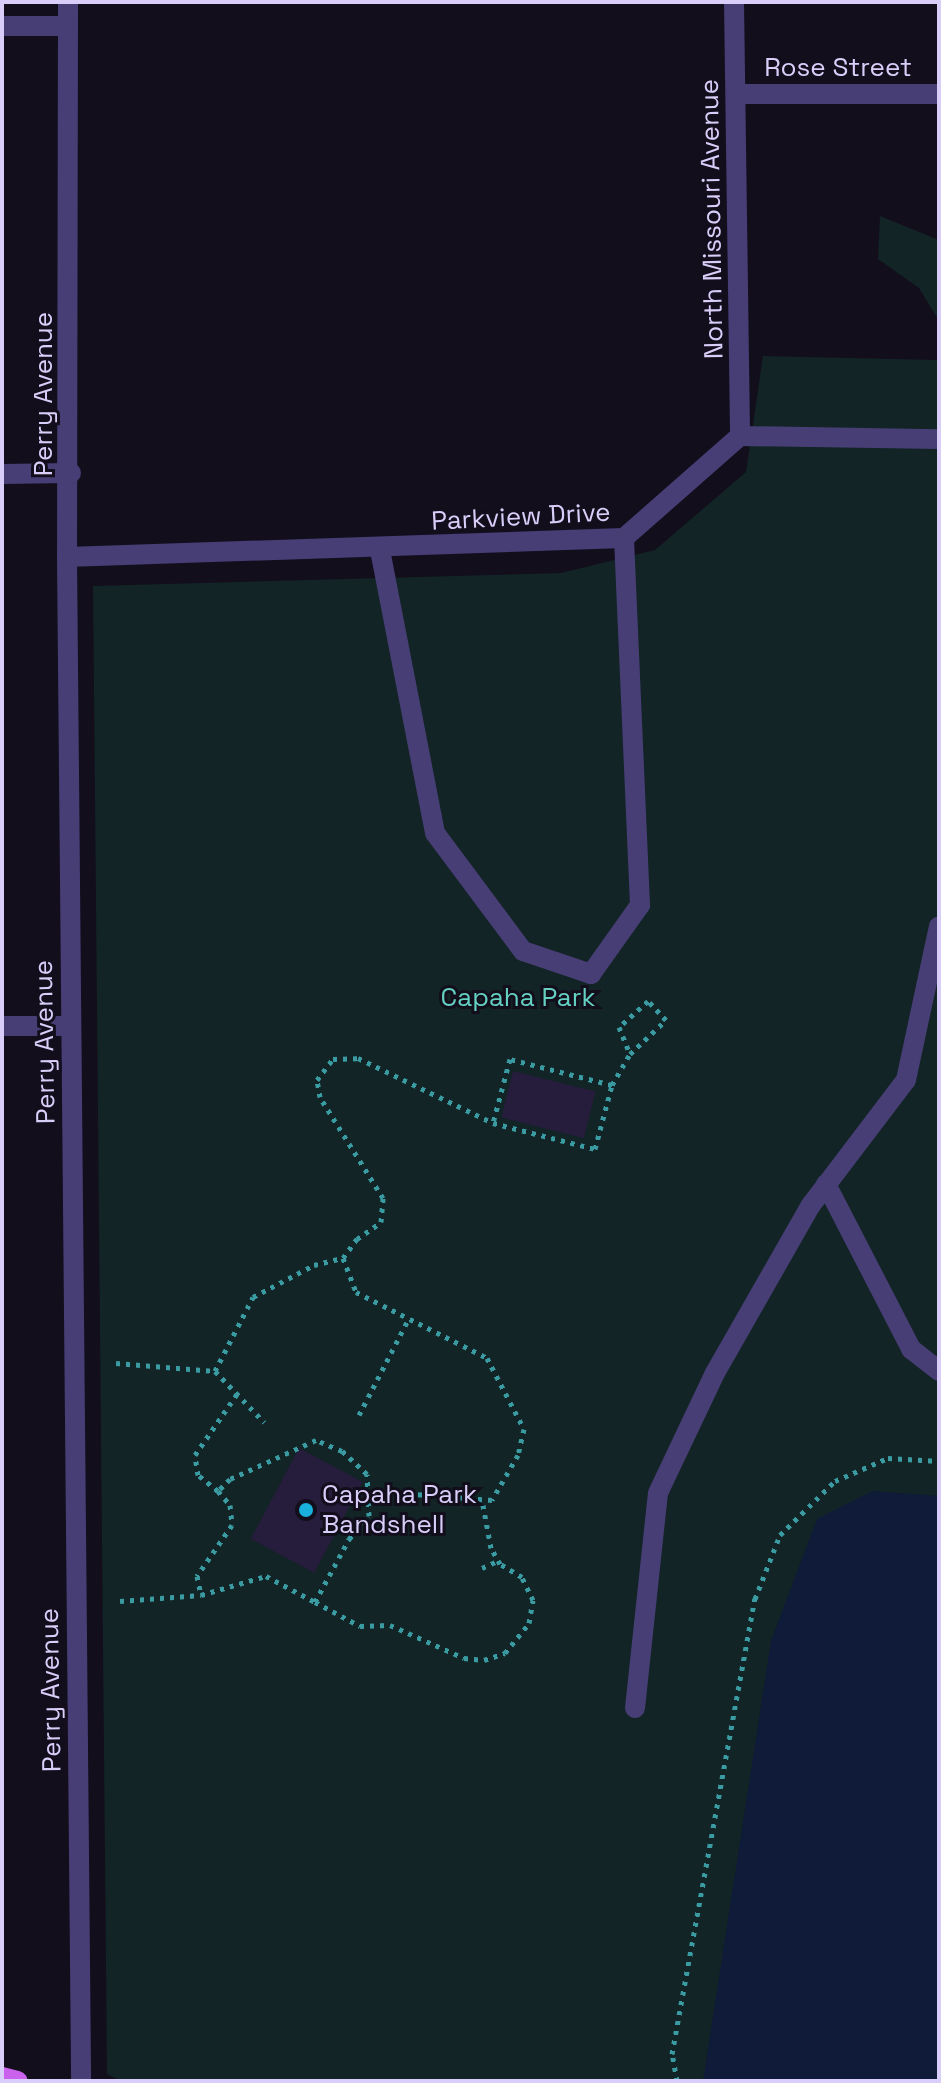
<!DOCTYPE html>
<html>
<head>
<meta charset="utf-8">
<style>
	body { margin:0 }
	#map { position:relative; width:941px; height:2083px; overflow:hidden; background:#120e1c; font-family:"Space Grotesk",sans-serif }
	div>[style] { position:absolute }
	.green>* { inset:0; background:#122425 }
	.water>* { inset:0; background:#101a39 }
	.building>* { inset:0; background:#261c3b; transform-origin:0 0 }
	.path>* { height:5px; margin-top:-2.5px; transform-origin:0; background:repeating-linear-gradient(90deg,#3a9ca2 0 4px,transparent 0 10px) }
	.minor>* { height:20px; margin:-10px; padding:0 10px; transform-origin:10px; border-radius:10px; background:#473e76 }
	.major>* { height:20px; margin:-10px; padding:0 10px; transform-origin:10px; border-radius:10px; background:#ca62ed }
	.dots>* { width:22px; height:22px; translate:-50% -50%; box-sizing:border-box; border:4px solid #120e1c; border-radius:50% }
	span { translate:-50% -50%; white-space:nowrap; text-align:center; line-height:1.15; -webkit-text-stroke:6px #120e1c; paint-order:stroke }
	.street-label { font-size:26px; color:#d9cef9 }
	.park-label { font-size:26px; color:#64d0c2 }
	.poi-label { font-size:26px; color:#d9cef9 }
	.left { translate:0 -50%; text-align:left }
	.frame { position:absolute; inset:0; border:4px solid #d9cef9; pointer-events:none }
</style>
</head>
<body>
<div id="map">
	<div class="green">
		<i style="clip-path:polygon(880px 216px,939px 240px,939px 321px,919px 288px,878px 259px)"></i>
		<i style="clip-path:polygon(763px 356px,939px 360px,939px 2081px,121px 2081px,107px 2074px,93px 586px,561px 573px,655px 550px,746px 472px)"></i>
	</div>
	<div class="water">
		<i style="clip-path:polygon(873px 1491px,939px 1496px,939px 2081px,703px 2081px,771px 1641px,817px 1519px)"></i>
	</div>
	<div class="building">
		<i style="left:513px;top:1071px;width:85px;height:48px;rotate:14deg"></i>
		<i style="left:299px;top:1448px;width:72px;height:103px;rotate:28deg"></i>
	</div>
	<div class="path">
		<i style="left:612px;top:1085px;width:36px;rotate:-60deg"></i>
		<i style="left:630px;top:1054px;width:50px;rotate:-43.4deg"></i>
		<i style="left:666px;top:1020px;width:26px;rotate:-133deg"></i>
		<i style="left:648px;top:1001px;width:39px;rotate:138deg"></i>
		<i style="left:619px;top:1027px;width:29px;rotate:68deg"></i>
		<i style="left:343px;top:1258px;width:36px;rotate:69deg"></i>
		<i style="left:356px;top:1292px;width:147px;rotate:26.7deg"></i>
		<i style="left:487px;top:1358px;width:80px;rotate:62.5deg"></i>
		<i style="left:524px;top:1429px;width:27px;rotate:103deg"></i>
		<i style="left:518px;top:1455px;width:52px;rotate:120deg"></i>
		<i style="left:492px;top:1500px;width:91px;rotate:-175.6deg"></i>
		<i style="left:116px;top:1363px;width:99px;rotate:4.6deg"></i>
		<i style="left:215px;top:1371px;width:83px;rotate:-62.8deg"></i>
		<i style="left:253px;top:1297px;width:69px;rotate:-27.7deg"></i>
		<i style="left:314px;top:1265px;width:30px;rotate:-14deg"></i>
		<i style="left:343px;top:1258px;width:24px;rotate:-54deg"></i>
		<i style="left:357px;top:1239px;width:29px;rotate:-35deg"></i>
		<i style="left:381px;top:1222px;width:24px;rotate:-85deg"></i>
		<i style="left:383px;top:1198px;width:119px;rotate:-122deg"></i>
		<i style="left:320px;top:1097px;width:17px;rotate:-100deg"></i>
		<i style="left:317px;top:1080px;width:26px;rotate:-53deg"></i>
		<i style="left:333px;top:1059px;width:25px;rotate:-2deg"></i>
		<i style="left:358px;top:1058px;width:150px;rotate:25.7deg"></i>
		<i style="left:493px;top:1123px;width:105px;rotate:14.3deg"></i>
		<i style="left:595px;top:1149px;width:66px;rotate:-75.1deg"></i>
		<i style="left:612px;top:1085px;width:105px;rotate:-165.7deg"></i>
		<i style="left:510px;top:1059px;width:66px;rotate:104.9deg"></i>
		<i style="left:215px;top:1371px;width:71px;rotate:46.1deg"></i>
		<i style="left:359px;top:1415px;width:107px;rotate:-62.7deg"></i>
		<i style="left:218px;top:1491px;width:18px;rotate:49deg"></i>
		<i style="left:230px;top:1505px;width:20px;rotate:84deg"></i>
		<i style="left:232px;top:1525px;width:62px;rotate:124.5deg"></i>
		<i style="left:197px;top:1576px;width:19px;rotate:78deg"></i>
		<i style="left:201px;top:1595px;width:68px;rotate:-16.3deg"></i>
		<i style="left:266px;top:1576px;width:55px;rotate:28deg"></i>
		<i style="left:315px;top:1602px;width:72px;rotate:-61.6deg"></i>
		<i style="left:349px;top:1539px;width:30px;rotate:-49deg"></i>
		<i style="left:369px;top:1516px;width:42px;rotate:-92.7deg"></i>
		<i style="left:367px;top:1474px;width:34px;rotate:-137deg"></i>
		<i style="left:342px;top:1451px;width:28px;rotate:-157deg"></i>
		<i style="left:316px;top:1440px;width:94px;rotate:155.6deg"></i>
		<i style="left:230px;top:1479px;width:17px;rotate:135deg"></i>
		<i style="left:218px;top:1491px;width:26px;rotate:-141deg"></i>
		<i style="left:198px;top:1475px;width:20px;rotate:-99deg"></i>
		<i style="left:195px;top:1455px;width:74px;rotate:-55.5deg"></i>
		<i style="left:482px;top:1568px;width:17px;rotate:-24deg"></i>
		<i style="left:120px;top:1601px;width:81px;rotate:-4.2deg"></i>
		<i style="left:315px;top:1602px;width:51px;rotate:28.1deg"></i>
		<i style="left:360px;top:1626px;width:30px;rotate:-2deg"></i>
		<i style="left:390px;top:1625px;width:81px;rotate:24deg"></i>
		<i style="left:464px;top:1658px;width:20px;rotate:6deg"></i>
		<i style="left:484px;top:1660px;width:22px;rotate:-18deg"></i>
		<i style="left:505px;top:1653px;width:38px;rotate:-51deg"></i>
		<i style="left:529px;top:1623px;width:23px;rotate:-80deg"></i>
		<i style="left:533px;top:1600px;width:25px;rotate:-116deg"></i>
		<i style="left:522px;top:1577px;width:26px;rotate:-149deg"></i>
		<i style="left:500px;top:1564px;width:18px;rotate:-119deg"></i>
		<i style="left:491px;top:1548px;width:49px;rotate:-100.6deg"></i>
		<i style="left:677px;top:2081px;width:27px;rotate:-100deg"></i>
		<i style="left:672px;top:2054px;width:463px;rotate:-79.7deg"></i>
		<i style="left:755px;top:1599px;width:69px;rotate:-68.7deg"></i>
		<i style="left:780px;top:1535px;width:77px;rotate:-44.5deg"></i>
		<i style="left:835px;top:1481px;width:58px;rotate:-23.5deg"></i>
		<i style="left:888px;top:1458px;width:51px;rotate:3.4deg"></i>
	</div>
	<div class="minor">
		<i style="left:68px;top:2px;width:555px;rotate:90.1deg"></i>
		<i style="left:67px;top:557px;width:1524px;rotate:89.47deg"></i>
		<i style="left:734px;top:2px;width:434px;rotate:89.2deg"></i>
		<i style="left:2px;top:26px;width:66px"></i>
		<i style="left:736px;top:94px;width:203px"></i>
		<i style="left:2px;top:474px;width:69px;rotate:-0.8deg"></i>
		<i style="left:380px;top:550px;width:288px;rotate:79deg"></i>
		<i style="left:435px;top:833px;width:147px;rotate:53.3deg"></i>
		<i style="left:523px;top:951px;width:72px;rotate:18.7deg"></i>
		<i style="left:591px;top:974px;width:85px;rotate:-54.6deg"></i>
		<i style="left:640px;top:905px;width:367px;rotate:-92.5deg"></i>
		<i style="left:67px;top:557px;width:557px;rotate:-1.95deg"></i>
		<i style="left:624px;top:538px;width:154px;rotate:-41.3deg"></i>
		<i style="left:740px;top:436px;width:199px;rotate:0.9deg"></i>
		<i style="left:2px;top:1026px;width:68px"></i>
		<i style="left:826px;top:1184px;width:186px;rotate:62.7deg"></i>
		<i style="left:911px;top:1349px;width:36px;rotate:38deg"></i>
		<i style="left:635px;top:1708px;width:216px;rotate:-83.9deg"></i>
		<i style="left:658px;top:1493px;width:133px;rotate:-64.6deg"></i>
		<i style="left:715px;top:1373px;width:193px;rotate:-60.3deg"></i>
		<i style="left:811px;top:1205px;width:157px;rotate:-52.8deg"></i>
		<i style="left:906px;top:1080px;width:157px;rotate:-77.9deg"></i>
	</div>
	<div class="major">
		<i style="left:2px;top:2077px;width:16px;rotate:14deg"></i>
	</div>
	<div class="dots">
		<i style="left:306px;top:1510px;background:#19b0db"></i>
	</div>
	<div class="street-label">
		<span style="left:838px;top:68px">Rose Street</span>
		<span style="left:712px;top:219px;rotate:-91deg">North Missouri Avenue</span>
		<span style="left:44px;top:394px;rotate:-90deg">Perry Avenue</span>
		<span style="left:521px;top:517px;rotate:-3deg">Parkview Drive</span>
		<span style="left:45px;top:1042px;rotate:-91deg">Perry Avenue</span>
		<span style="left:51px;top:1690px;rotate:-91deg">Perry Avenue</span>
	</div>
	<div class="park-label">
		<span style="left:518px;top:998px">Capaha Park</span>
	</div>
	<div class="poi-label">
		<span class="left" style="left:322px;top:1510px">Capaha Park<br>Bandshell</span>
	</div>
	<div class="frame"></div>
</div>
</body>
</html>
